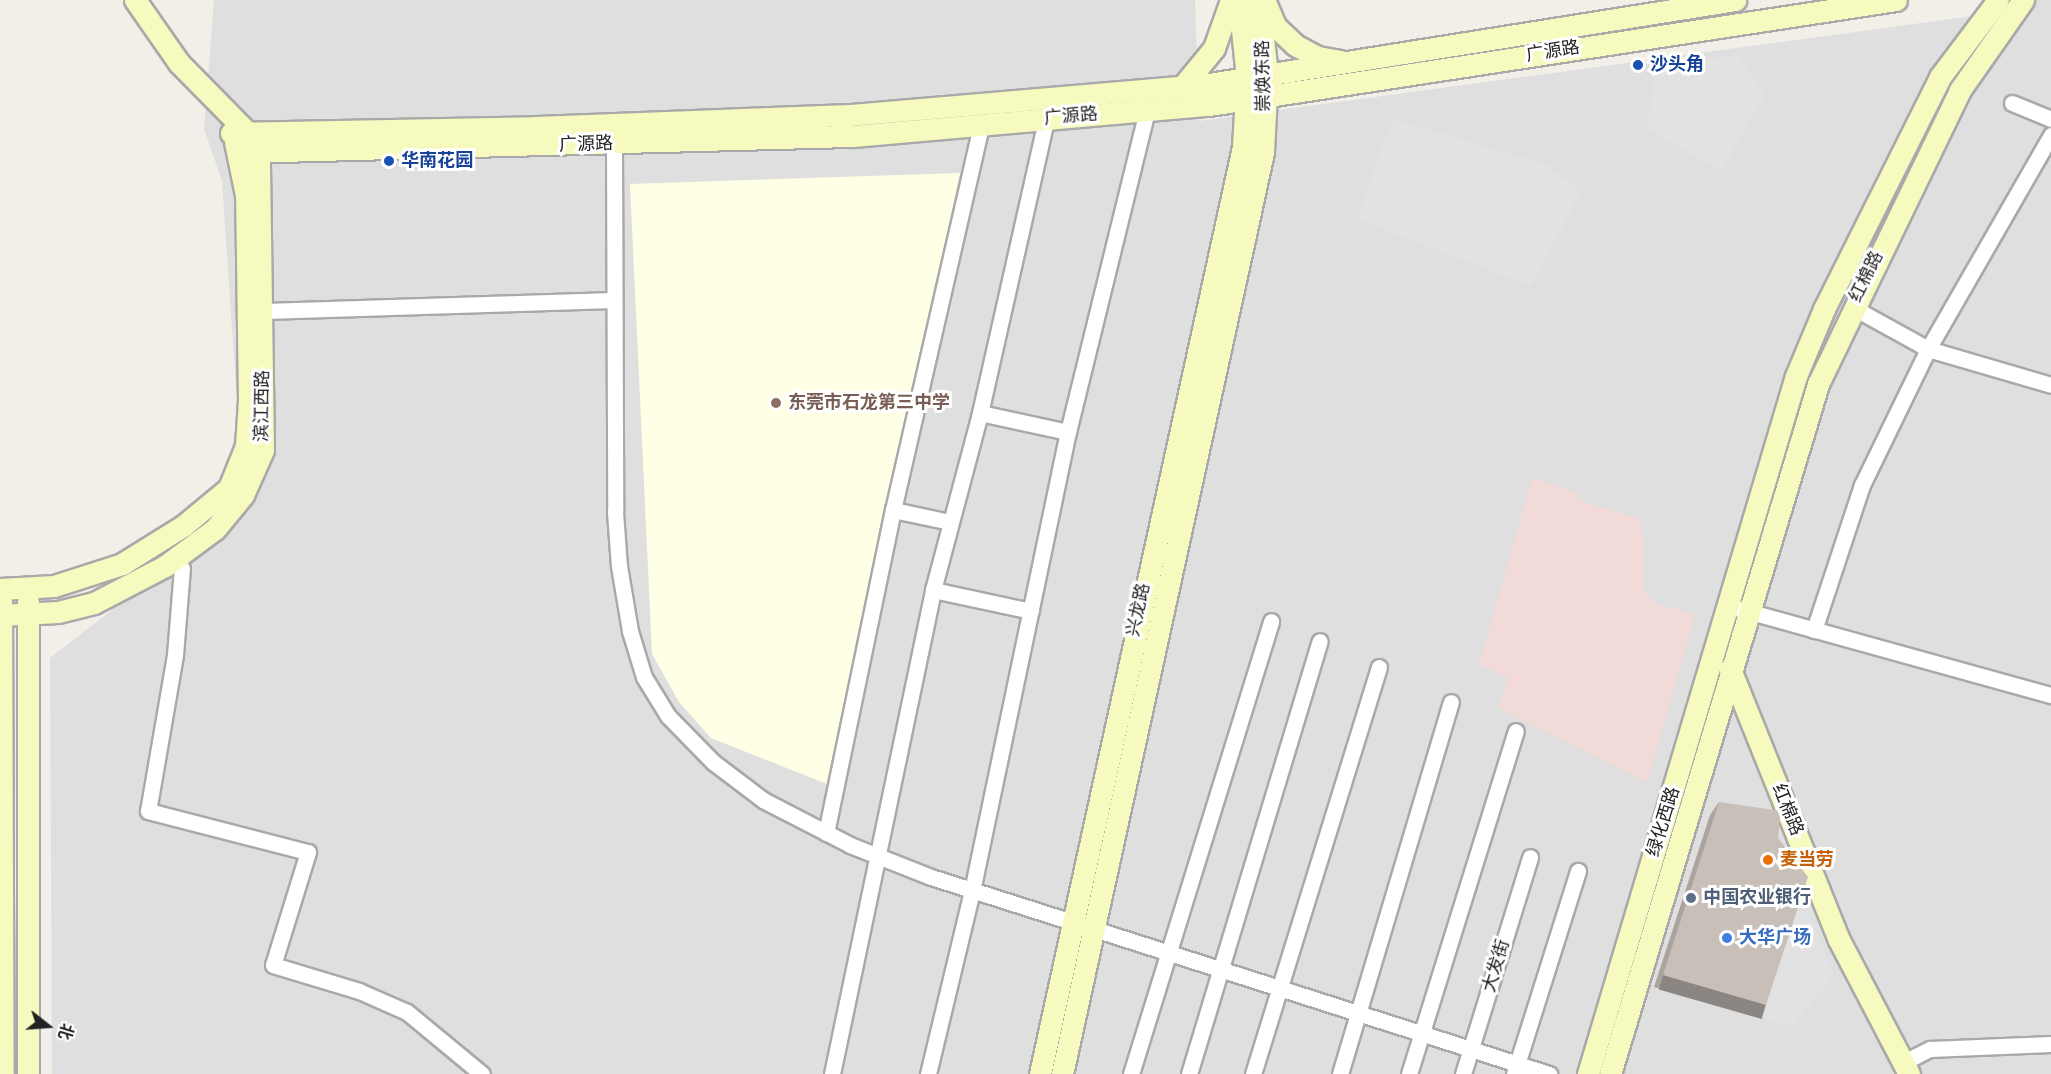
<!DOCTYPE html>
<html>
<head>
<meta charset="utf-8">
<style>
	body { margin:0 }
	#map { position:relative; width:2051px; height:1074px; overflow:hidden; background:#f2efe9; font-family:"Alegreya Sans","Noto Sans SC",sans-serif }
	div>[style] { position:absolute }
	.residential>* { inset:0; background:#e0dfdf }
	.commercial>* { inset:0; background:#f2dad9 }
	.education>* { inset:0; background:#ffffe5 }
	.parking>* { inset:0; background:#e2e2e2 }
	.roads { filter:drop-shadow(2px 0 #a9a9a9) drop-shadow(-2px 0 #a9a9a9) drop-shadow(0 2px #a9a9a9) drop-shadow(0 -2px #a9a9a9) }
	.street>* { height:15px; margin:-7.5px; padding:0 7.5px; transform-origin:7.5px; border-radius:7.5px; background:#fff }
	.secondary>* { height:21px; margin:-10.5px; padding:0 10.5px; transform-origin:10.5px; border-radius:10.5px; background:#f7fabf }
	.wall>* { inset:0; background:#aba49e }
	.shaded-wall>* { inset:0; background:#8b8681; transform-origin:0 0 }
	.building>* { inset:0; background:#c7bfb8 }
	.dots>* { width:16px; height:16px; translate:-50% -50%; box-sizing:border-box; border:3px solid #fff; border-radius:50% }
	span { translate:-50% -50%; white-space:nowrap; text-align:center; line-height:1.15; -webkit-text-stroke:6px #fff; paint-order:stroke }
	.street-label { font-size:18px; color:#222 }
	.transit-label { font-size:18px; color:#164399; font-weight:700 }
	.left { translate:0 -50%; text-align:left }
	.education-label { font-size:18px; color:#785e54; font-weight:700 }
	.food-label { font-size:18px; color:#c56008; font-weight:700 }
	.service-label { font-size:18px; color:#4e5e75; font-weight:700 }
	.shop-label { font-size:18px; color:#366cbe; font-weight:700 }
	.north { position:absolute; left:18px; top:996px; width:60px; height:60px; -webkit-text-stroke:4px #fff; paint-order:stroke; rotate:107deg; font-size:16px; font-weight:700; line-height:24px; text-align:center; color:#222 }
	.north::after { content:''; display:block; margin:auto; width:21px; height:27px; background:#222; clip-path:polygon(50% 0,100% 100%,50% 72%,0 100%) }
</style>
</head>
<body>
<div id="map">
	<div class="residential">
		<i style="clip-path:polygon(214px 0,1195px 0,1199px 121px,2024px 9px,2030px 0,2051px 0,2051px 1074px,52px 1074px,50px 658px,160px 573px,190px 544px,213px 508px,229px 462px,238px 417px,222px 181px,204px 129px)"></i>
	</div>
	<div class="commercial">
		<i style="clip-path:polygon(1532px 478px,1579px 493px,1579px 500px,1638px 519px,1643px 535px,1643px 587px,1647px 594px,1656px 604px,1695px 614px,1647px 782px,1498px 708px,1508px 677px,1479px 665px)"></i>
	</div>
	<div class="education">
		<i style="clip-path:polygon(960px 173px,832px 786px,711px 738px,679px 702px,652px 654px,630px 184px)"></i>
	</div>
	<div class="parking">
		<i style="clip-path:polygon(1739px 55px,1765px 95px,1721px 171px,1646px 128px,1657px 64px)"></i>
		<i style="clip-path:polygon(1393px 119px,1547px 165px,1581px 191px,1531px 286px,1356px 219px)"></i>
		<i style="clip-path:polygon(1799px 890px,1834px 974px,1793px 1026px,1758px 1017px)"></i>
	</div>
	<div class="roads">
		<div class="street">
			<i style="left:2012px;top:103px;width:42px;rotate:22.3deg"></i>
			<i style="left:614px;top:144px;width:368px;rotate:89.8deg"></i>
			<i style="left:615px;top:512px;width:54px;rotate:85.8deg"></i>
			<i style="left:619px;top:566px;width:66px;rotate:80.4deg"></i>
			<i style="left:630px;top:631px;width:48px;rotate:73.1deg"></i>
			<i style="left:644px;top:677px;width:46px;rotate:58.4deg"></i>
			<i style="left:668px;top:716px;width:64px;rotate:45.6deg"></i>
			<i style="left:713px;top:762px;width:63px;rotate:37.2deg"></i>
			<i style="left:763px;top:800px;width:98px;rotate:27.3deg"></i>
			<i style="left:850px;top:845px;width:87px;rotate:21.6deg"></i>
			<i style="left:931px;top:877px;width:649px;rotate:17.68deg"></i>
			<i style="left:1852px;top:307px;width:87px;rotate:28.9deg"></i>
			<i style="left:1928px;top:349px;width:128px;rotate:16.3deg"></i>
			<i style="left:264px;top:311px;width:350px;rotate:-1.8deg"></i>
			<i style="left:980px;top:413px;width:90px;rotate:12.2deg"></i>
			<i style="left:893px;top:510px;width:58px;rotate:11.9deg"></i>
			<i style="left:182px;top:568px;width:87px;rotate:94.6deg"></i>
			<i style="left:175px;top:655px;width:158px;rotate:99.8deg"></i>
			<i style="left:148px;top:811px;width:165px;rotate:14.4deg"></i>
			<i style="left:308px;top:852px;width:118px;rotate:107.2deg"></i>
			<i style="left:273px;top:965px;width:90px;rotate:16.8deg"></i>
			<i style="left:359px;top:991px;width:52px;rotate:23.6deg"></i>
			<i style="left:407px;top:1012px;width:97px;rotate:39.6deg"></i>
			<i style="left:933px;top:590px;width:100px;rotate:12.1deg"></i>
			<i style="left:1740px;top:609px;width:323px;rotate:15.5deg"></i>
			<i style="left:1814px;top:630px;width:153px;rotate:-71.7deg"></i>
			<i style="left:1862px;top:485px;width:151px;rotate:-64.1deg"></i>
			<i style="left:1928px;top:349px;width:247px;rotate:-60.1deg"></i>
			<i style="left:826px;top:833px;width:330px;rotate:-78.3deg"></i>
			<i style="left:893px;top:510px;width:395px;rotate:-77.1deg"></i>
			<i style="left:1904px;top:1062px;width:29px;rotate:-27deg"></i>
			<i style="left:1930px;top:1049px;width:121px;rotate:-2.4deg"></i>
			<i style="left:832px;top:1074px;width:494px;rotate:-78.2deg"></i>
			<i style="left:933px;top:590px;width:183px;rotate:-75.1deg"></i>
			<i style="left:980px;top:413px;width:301px;rotate:-77.3deg"></i>
			<i style="left:928px;top:1074px;width:188px;rotate:-76.5deg"></i>
			<i style="left:972px;top:891px;width:469px;rotate:-78.2deg"></i>
			<i style="left:1068px;top:432px;width:332px;rotate:-76.2deg"></i>
			<i style="left:1131px;top:1074px;width:474px;rotate:-72.8deg"></i>
			<i style="left:1189px;top:1074px;width:452px;rotate:-73.2deg"></i>
			<i style="left:1253px;top:1074px;width:426px;rotate:-72.8deg"></i>
			<i style="left:1340px;top:1074px;width:388px;rotate:-73.4deg"></i>
			<i style="left:1409px;top:1074px;width:359px;rotate:-72.7deg"></i>
			<i style="left:1463px;top:1074px;width:227px;rotate:-72.8deg"></i>
			<i style="left:1514px;top:1074px;width:213px;rotate:-72.5deg"></i>
		</div>
		<div class="secondary">
			<i style="left:1266px;top:4px;width:25px;rotate:67deg"></i>
			<i style="left:1276px;top:27px;width:26px;rotate:43deg"></i>
			<i style="left:1295px;top:45px;width:26px;rotate:28deg"></i>
			<i style="left:1318px;top:57px;width:23px;rotate:10deg"></i>
			<i style="left:1183px;top:86px;width:49px;rotate:-50.8deg"></i>
			<i style="left:1214px;top:48px;width:51px;rotate:-70.5deg"></i>
			<i style="left:231px;top:133px;width:305px;rotate:-1.1deg"></i>
			<i style="left:536px;top:127px;width:314px;rotate:-2.2deg"></i>
			<i style="left:850px;top:115px;width:360px;rotate:-4.9deg"></i>
			<i style="left:1209px;top:84px;width:533px;rotate:-9.07deg"></i>
			<i style="left:240px;top:152px;width:612px;rotate:-1.5deg"></i>
			<i style="left:852px;top:136px;width:358px;rotate:-5deg"></i>
			<i style="left:1209px;top:105px;width:695px;rotate:-8.69deg"></i>
			<i style="left:0;top:589px;width:54px;rotate:-3.2deg"></i>
			<i style="left:54px;top:586px;width:71px;rotate:-17.9deg"></i>
			<i style="left:122px;top:564px;width:72px;rotate:-31.9deg"></i>
			<i style="left:183px;top:526px;width:60px;rotate:-39.6deg"></i>
			<i style="left:229px;top:488px;width:45px;rotate:-68deg"></i>
			<i style="left:246px;top:446px;width:46px;rotate:-86.3deg"></i>
			<i style="left:249px;top:400px;width:205px;rotate:-90.8deg"></i>
			<i style="left:246px;top:195px;width:54px;rotate:-101.7deg"></i>
			<i style="left:1px;top:601px;width:473px;rotate:89.8deg"></i>
			<i style="left:28px;top:601px;width:473px;rotate:90deg"></i>
			<i style="left:0;top:615px;width:58px;rotate:-3deg"></i>
			<i style="left:58px;top:612px;width:37px;rotate:-14deg"></i>
			<i style="left:94px;top:603px;width:80px;rotate:-27.5deg"></i>
			<i style="left:165px;top:566px;width:62px;rotate:-36.5deg"></i>
			<i style="left:215px;top:529px;width:44px;rotate:-50.5deg"></i>
			<i style="left:243px;top:495px;width:49px;rotate:-66deg"></i>
			<i style="left:263px;top:450px;width:286px;rotate:-90.8deg"></i>
			<i style="left:259px;top:164px;width:34px;rotate:-111deg"></i>
			<i style="left:247px;top:132px;width:97px;rotate:-134.6deg"></i>
			<i style="left:179px;top:63px;width:77px;rotate:-124.9deg"></i>
			<i style="left:1730px;top:669px;width:292px;rotate:68.1deg"></i>
			<i style="left:1839px;top:940px;width:151px;rotate:62.4deg"></i>
			<i style="left:1040px;top:1074px;width:949px;rotate:-77.65deg"></i>
			<i style="left:1243px;top:147px;width:69px;rotate:-86.7deg"></i>
			<i style="left:1247px;top:78px;width:78px;rotate:-95.9deg"></i>
			<i style="left:1062px;top:1074px;width:944px;rotate:-77.7deg"></i>
			<i style="left:1263px;top:152px;width:77px;rotate:-87deg"></i>
			<i style="left:1267px;top:75px;width:75px;rotate:-96.1deg"></i>
			<i style="left:1588px;top:1074px;width:728px;rotate:-73.41deg"></i>
			<i style="left:1796px;top:376px;width:73px;rotate:-67.3deg"></i>
			<i style="left:1824px;top:309px;width:259px;rotate:-63.4deg"></i>
			<i style="left:1940px;top:77px;width:96px;rotate:-53deg"></i>
			<i style="left:1610px;top:1074px;width:721px;rotate:-73.22deg"></i>
			<i style="left:1818px;top:384px;width:326px;rotate:-64.2deg"></i>
			<i style="left:1960px;top:90px;width:110px;rotate:-55deg"></i>
		</div>
	</div>
	<div class="wall">
		<i style="clip-path:polygon(1719px 802px,1766px 1005px,1758px 1017px,1654px 987px,1710px 815px)"></i>
	</div>
	<div class="shaded-wall">
		<i style="left:1663px;top:975px;width:107px;height:15px;rotate:16deg"></i>
	</div>
	<div class="building">
		<i style="clip-path:polygon(1719px 802px,1781px 811px,1778px 838px,1808px 877px,1766px 1005px,1663px 975px)"></i>
	</div>
	<div class="dots">
		<i style="left:1638px;top:65px;background:#1a4fb4"></i>
		<i style="left:389px;top:161px;background:#1a4fb4"></i>
		<i style="left:776px;top:403px;background:#8d6e63"></i>
		<i style="left:1768px;top:860px;background:#e8710a"></i>
		<i style="left:1691px;top:898px;background:#5c6f8a"></i>
		<i style="left:1727px;top:938px;background:#3f7fe0"></i>
	</div>
	<div class="street-label">
		<span style="left:1553px;top:52px;rotate:-9deg">广源路</span>
		<span style="left:1264px;top:76px;rotate:-91deg">崇焕东路</span>
		<span style="left:1071px;top:117px;rotate:-5deg">广源路</span>
		<span style="left:586px;top:145px;rotate:-2deg">广源路</span>
		<span style="left:1867px;top:277px;rotate:-64deg">红棉路</span>
		<span style="left:263px;top:406px;rotate:-89deg">滨江西路</span>
		<span style="left:1139px;top:610px;rotate:-78deg">兴龙路</span>
		<span style="left:1787px;top:810px;rotate:68deg">红棉路</span>
		<span style="left:1664px;top:822px;rotate:-73deg">绿化西路</span>
		<span style="left:1497px;top:966px;rotate:-73deg">大发街</span>
	</div>
	<div class="transit-label">
		<span class="left" style="left:1650px;top:65px">沙头角</span>
		<span class="left" style="left:401px;top:161px">华南花园</span>
	</div>
	<div class="education-label">
		<span class="left" style="left:788px;top:403px">东莞市石龙第三中学</span>
	</div>
	<div class="food-label">
		<span class="left" style="left:1780px;top:860px">麦当劳</span>
	</div>
	<div class="service-label">
		<span class="left" style="left:1703px;top:898px">中国农业银行</span>
	</div>
	<div class="shop-label">
		<span class="left" style="left:1739px;top:938px">大华广场</span>
	</div>
	<div class="north">北</div>
</div>
</body>
</html>
